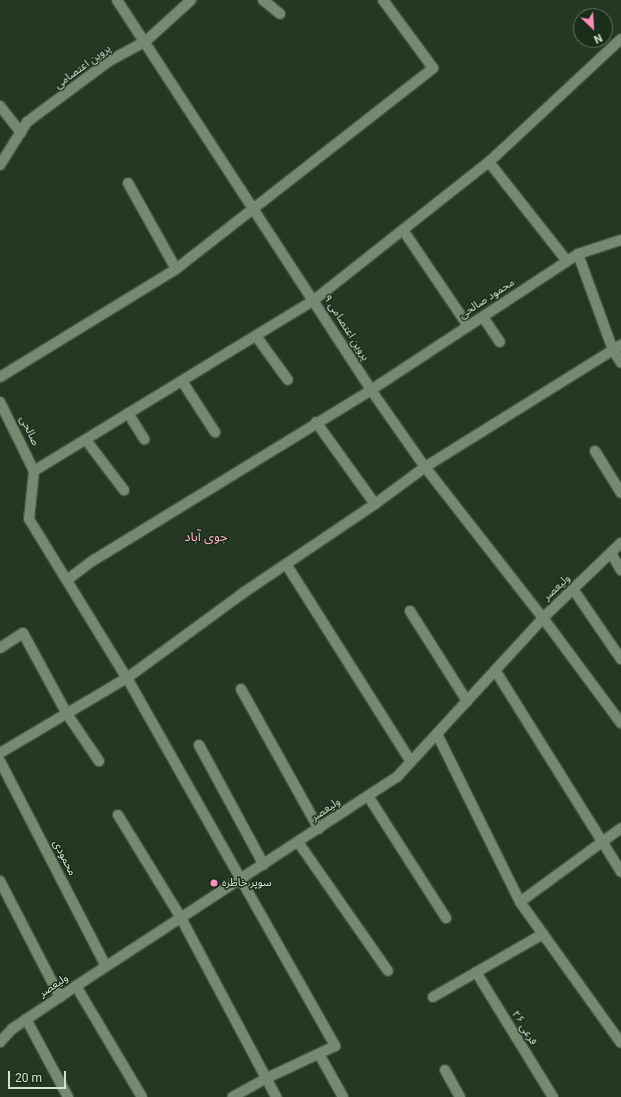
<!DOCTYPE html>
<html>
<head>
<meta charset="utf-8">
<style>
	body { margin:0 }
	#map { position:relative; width:621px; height:1097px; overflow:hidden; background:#243823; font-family:Roboto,"Noto Sans Arabic",sans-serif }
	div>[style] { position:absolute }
	.roads { filter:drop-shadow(1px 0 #445543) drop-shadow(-1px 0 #445543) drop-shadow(0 1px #445543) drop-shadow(0 -1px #445543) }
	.minor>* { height:10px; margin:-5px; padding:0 5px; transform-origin:5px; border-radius:5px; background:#748b72 }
	.dots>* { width:11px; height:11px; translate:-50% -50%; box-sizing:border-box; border:2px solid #1a2e1a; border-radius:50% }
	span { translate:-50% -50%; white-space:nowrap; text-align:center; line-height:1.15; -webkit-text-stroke:3px #1a2e1a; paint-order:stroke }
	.street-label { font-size:11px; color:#d3e0d2 }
	.poi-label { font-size:11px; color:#d3e0d2 }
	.left { translate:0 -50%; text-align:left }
	.quarter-label { font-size:13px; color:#fdaecb }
	.north { position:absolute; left:573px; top:8px; width:40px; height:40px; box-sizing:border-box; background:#1a2e1a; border:1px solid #647564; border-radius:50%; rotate:155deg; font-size:11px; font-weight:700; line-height:16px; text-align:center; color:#d3e0d2 }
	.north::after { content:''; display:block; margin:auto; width:14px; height:18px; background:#fe8ebb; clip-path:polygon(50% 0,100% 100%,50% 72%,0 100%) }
	.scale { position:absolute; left:8px; top:1071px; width:58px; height:18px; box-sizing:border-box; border:2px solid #d3e0d2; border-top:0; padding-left:5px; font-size:12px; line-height:14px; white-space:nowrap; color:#d3e0d2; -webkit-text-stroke:3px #1a2e1a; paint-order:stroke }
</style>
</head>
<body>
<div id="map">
	<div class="roads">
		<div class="minor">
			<i style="left:117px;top:0;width:465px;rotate:56.9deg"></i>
			<i style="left:371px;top:390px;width:94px;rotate:55deg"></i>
			<i style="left:425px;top:467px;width:192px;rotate:52deg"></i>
			<i style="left:543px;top:618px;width:131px;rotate:53.4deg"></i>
			<i style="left:263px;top:0;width:22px;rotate:39deg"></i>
			<i style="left:0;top:106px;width:34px;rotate:52deg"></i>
			<i style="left:489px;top:162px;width:126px;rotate:51.8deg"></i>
			<i style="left:0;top:165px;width:51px;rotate:-57.9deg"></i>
			<i style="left:27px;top:122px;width:102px;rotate:-36.6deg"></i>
			<i style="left:109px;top:61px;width:42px;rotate:-28.4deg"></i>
			<i style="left:146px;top:41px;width:61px;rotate:-42.3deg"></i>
			<i style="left:128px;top:183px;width:98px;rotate:60.8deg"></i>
			<i style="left:403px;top:230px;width:116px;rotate:55.9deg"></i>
			<i style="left:578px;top:254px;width:102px;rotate:70deg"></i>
			<i style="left:613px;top:350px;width:15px;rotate:58deg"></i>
			<i style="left:483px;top:317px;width:30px;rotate:56deg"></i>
			<i style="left:256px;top:336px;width:54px;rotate:54deg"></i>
			<i style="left:0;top:377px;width:206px;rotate:-31.5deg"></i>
			<i style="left:176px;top:269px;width:326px;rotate:-38deg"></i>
			<i style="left:433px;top:68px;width:84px;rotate:-126.3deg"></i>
			<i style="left:182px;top:381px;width:61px;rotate:57.1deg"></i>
			<i style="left:0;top:402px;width:77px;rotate:63.8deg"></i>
			<i style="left:128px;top:413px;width:31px;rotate:58deg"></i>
			<i style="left:316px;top:422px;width:101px;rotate:54.3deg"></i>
			<i style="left:86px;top:440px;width:63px;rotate:52.8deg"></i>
			<i style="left:595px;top:451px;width:49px;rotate:58.2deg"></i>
			<i style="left:34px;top:471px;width:48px;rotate:95.9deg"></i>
			<i style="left:29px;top:519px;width:187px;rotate:58.4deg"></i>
			<i style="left:127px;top:678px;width:423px;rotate:60.5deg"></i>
			<i style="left:335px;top:1046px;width:77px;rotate:154.8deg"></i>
			<i style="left:265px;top:1079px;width:37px;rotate:151deg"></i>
			<i style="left:34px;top:471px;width:328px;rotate:-31.4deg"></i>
			<i style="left:314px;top:300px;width:223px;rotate:-38.3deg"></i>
			<i style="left:489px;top:162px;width:180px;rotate:-43deg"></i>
			<i style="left:611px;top:553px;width:20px;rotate:60deg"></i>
			<i style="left:286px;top:564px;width:234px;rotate:57.7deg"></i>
			<i style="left:67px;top:580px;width:34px;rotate:-37deg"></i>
			<i style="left:94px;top:560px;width:325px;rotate:-31.5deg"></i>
			<i style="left:371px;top:390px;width:248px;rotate:-33.3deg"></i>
			<i style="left:578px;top:254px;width:45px;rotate:-18deg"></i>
			<i style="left:573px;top:589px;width:85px;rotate:55.6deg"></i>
			<i style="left:410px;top:611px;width:107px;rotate:57.7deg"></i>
			<i style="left:0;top:648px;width:27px;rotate:-33deg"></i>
			<i style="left:23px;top:633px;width:92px;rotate:61.5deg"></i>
			<i style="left:67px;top:714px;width:57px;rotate:55.8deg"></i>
			<i style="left:495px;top:670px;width:238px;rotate:58deg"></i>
			<i style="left:241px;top:689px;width:160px;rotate:60.9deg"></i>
			<i style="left:437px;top:734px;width:187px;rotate:63.7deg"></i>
			<i style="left:520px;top:902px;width:173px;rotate:54.4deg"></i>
			<i style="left:199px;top:745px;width:136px;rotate:61.6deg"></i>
			<i style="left:0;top:753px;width:147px;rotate:-30.6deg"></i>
			<i style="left:127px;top:678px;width:144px;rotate:-36.2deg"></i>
			<i style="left:243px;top:593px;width:159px;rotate:-34deg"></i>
			<i style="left:375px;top:504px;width:62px;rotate:-36.5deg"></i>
			<i style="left:425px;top:467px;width:231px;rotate:-31.9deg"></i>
			<i style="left:0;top:761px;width:231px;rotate:62.7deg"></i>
			<i style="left:368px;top:796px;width:145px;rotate:57.4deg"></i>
			<i style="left:118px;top:815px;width:121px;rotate:58.5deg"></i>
			<i style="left:181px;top:918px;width:203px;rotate:62deg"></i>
			<i style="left:298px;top:842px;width:157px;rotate:55.1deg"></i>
			<i style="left:0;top:881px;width:131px;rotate:62.7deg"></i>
			<i style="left:520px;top:902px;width:125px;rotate:-36.2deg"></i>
			<i style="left:476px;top:972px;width:147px;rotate:58.4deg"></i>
			<i style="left:76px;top:986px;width:129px;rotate:59.3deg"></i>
			<i style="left:433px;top:997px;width:127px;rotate:-29.8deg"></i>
			<i style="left:26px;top:1019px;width:89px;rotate:61.7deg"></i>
			<i style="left:0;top:1042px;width:18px;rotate:-47deg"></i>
			<i style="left:12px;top:1029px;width:77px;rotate:-33.9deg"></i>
			<i style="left:76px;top:986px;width:383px;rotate:-33.1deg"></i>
			<i style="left:397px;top:777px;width:216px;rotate:-47.4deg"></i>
			<i style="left:543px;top:618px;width:108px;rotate:-43.9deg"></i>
			<i style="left:319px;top:1054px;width:49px;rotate:60.8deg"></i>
			<i style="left:445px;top:1070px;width:31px;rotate:61deg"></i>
		</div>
	</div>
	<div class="dots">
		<i style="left:214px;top:883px;background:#fe8ebb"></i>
	</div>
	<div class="street-label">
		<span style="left:83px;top:67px;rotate:-36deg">پروین اعتصامی</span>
		<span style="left:487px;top:299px;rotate:-33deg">محمود صالحی</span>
		<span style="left:346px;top:328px;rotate:58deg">پروین اعتصامی ۹</span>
		<span style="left:29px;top:431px;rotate:65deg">صالحی</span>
		<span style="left:557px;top:588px;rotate:-43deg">ولیعصر</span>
		<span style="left:326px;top:810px;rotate:-34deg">ولیعصر</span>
		<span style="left:64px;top:858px;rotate:63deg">محمودی</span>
		<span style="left:54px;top:986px;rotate:-34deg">ولیعصر</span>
		<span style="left:524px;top:1028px;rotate:58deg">فرعی ۲۶</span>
	</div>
	<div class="poi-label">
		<span class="left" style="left:222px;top:883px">سوپر خاطره</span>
	</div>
	<div class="quarter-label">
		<span style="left:206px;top:537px">جوی آباد</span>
	</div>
	<div class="north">N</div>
	<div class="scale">20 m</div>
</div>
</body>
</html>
